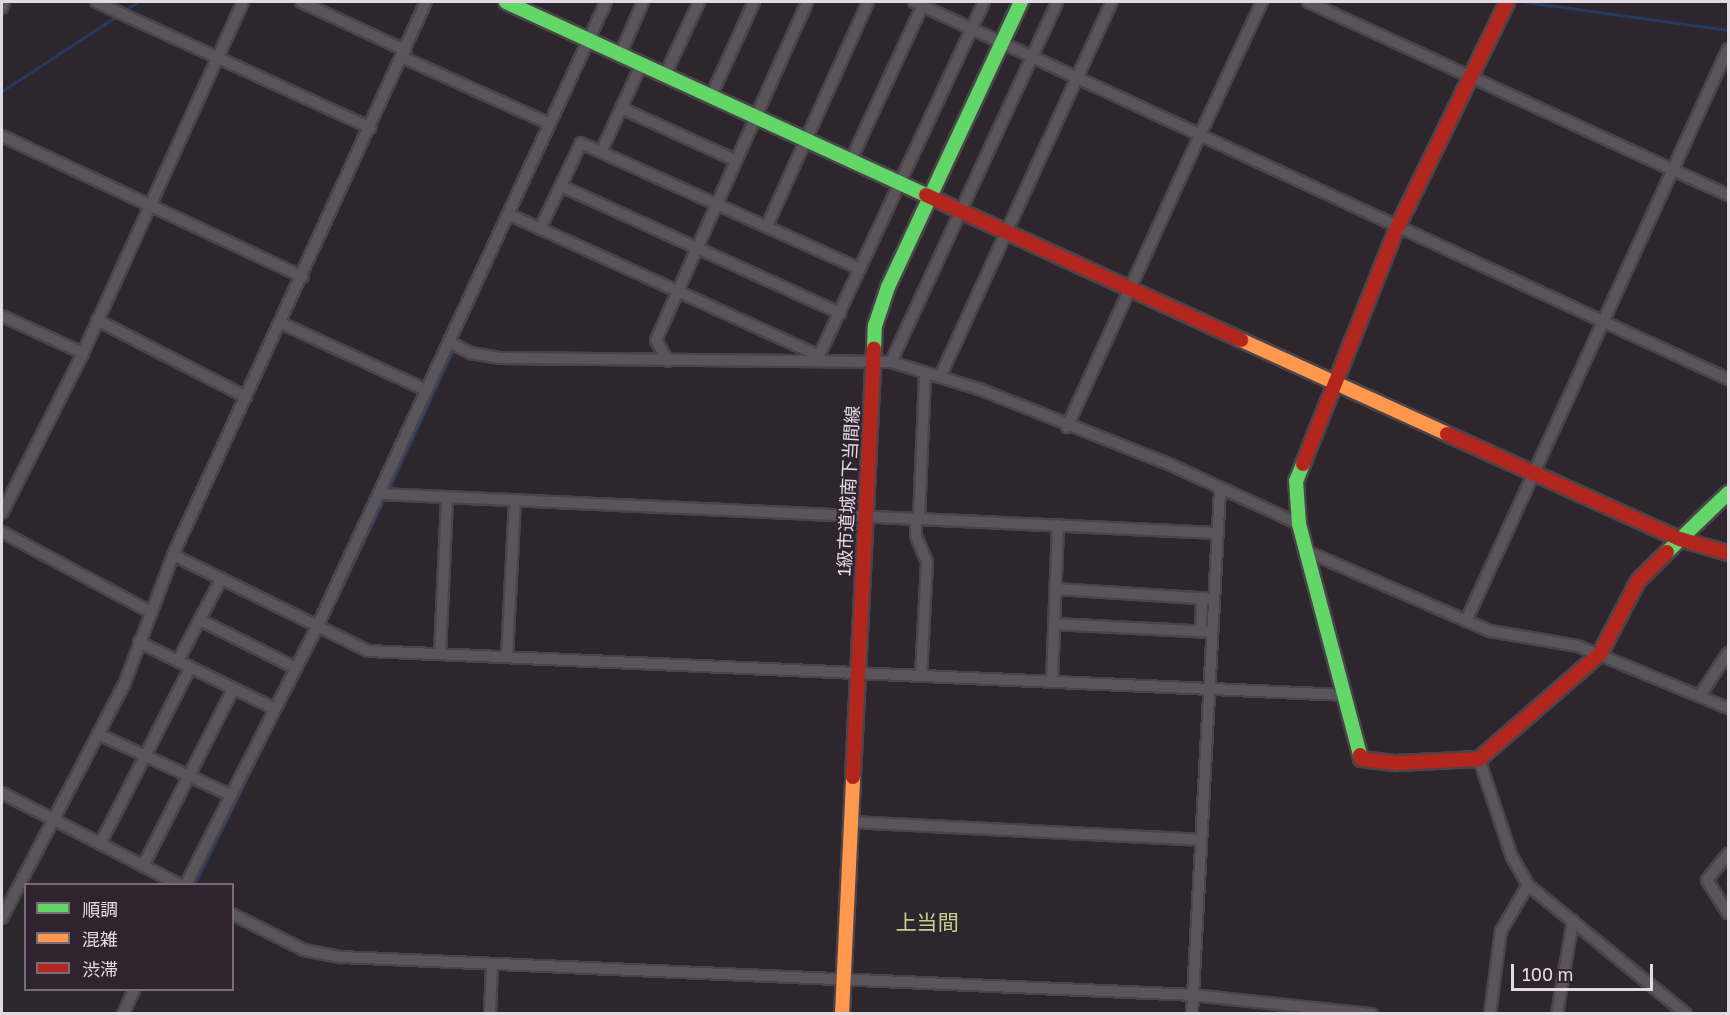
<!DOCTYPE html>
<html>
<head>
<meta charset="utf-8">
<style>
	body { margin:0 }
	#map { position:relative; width:1730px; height:1015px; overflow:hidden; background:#2d262d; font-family:"Golos Text","Noto Sans JP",sans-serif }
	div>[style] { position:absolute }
	.stream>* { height:3px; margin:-1.5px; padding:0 1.5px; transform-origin:1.5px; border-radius:1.5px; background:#263961 }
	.roads { filter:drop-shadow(2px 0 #4a444a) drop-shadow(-2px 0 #4a444a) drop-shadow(0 2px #4a444a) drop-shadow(0 -2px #4a444a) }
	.street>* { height:10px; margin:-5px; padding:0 5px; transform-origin:5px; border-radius:5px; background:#5a555a }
	.fast>* { height:14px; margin:-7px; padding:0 7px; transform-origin:7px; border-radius:7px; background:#63d668 }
	.slow>* { height:14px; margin:-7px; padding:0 7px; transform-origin:7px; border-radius:7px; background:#ff974d }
	.jam>* { height:14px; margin:-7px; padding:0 7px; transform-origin:7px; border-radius:7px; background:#b3261e }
	span { translate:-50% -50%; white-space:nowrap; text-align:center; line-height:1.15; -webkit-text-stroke:4.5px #302330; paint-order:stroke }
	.street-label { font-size:18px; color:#e2d9e2 }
	.quarter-label { font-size:21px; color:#bdd187 }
	.frame { position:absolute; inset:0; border:3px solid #e2d9e2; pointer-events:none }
	.legend { position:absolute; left:24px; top:883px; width:210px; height:108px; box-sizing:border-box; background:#302330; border:2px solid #776c77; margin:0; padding:8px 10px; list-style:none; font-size:18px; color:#e2d9e2 }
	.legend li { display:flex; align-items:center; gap:12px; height:30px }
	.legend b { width:30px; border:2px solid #776c77 }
	.scale { position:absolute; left:1511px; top:964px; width:142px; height:27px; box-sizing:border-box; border:3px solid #e2d9e2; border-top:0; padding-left:8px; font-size:18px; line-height:21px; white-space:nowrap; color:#e2d9e2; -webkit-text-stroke:4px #302330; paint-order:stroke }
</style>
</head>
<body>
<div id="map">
	<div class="stream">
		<i style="left:1526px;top:2px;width:204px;rotate:7.9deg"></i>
		<i style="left:123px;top:11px;width:17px;rotate:-31deg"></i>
		<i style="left:2px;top:91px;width:139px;rotate:-33.2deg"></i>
		<i style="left:389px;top:489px;width:151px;rotate:-65.3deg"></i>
		<i style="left:316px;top:641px;width:157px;rotate:-64.4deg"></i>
		<i style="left:195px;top:884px;width:173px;rotate:-63.9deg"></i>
	</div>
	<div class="roads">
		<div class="street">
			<i style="left:96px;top:2px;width:302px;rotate:24.6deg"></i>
			<i style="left:301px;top:2px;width:115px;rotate:24.8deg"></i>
			<i style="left:914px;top:2px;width:315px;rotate:24.9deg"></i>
			<i style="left:1200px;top:135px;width:321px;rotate:114.5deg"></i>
			<i style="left:1262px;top:2px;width:147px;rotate:115deg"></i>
			<i style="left:1200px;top:135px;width:582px;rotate:24.8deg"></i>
			<i style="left:1308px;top:2px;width:462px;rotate:24.7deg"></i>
			<i style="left:2px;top:8px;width:6px;rotate:-72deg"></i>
			<i style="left:620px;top:55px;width:58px;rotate:-66.5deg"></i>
			<i style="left:404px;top:58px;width:160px;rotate:24.3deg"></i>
			<i style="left:665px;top:75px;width:81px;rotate:-65deg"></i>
			<i style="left:711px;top:96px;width:103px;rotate:-65.4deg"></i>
			<i style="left:621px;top:108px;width:125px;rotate:24.5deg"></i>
			<i style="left:2px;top:136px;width:332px;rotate:25.1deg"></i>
			<i style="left:601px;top:152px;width:96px;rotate:-65.3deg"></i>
			<i style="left:851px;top:160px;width:174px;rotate:-65.2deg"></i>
			<i style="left:561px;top:186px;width:307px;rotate:24.5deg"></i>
			<i style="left:508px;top:214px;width:342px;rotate:24.5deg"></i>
			<i style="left:819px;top:356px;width:5px;rotate:90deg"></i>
			<i style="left:767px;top:226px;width:246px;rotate:-65.7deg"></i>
			<i style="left:540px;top:229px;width:95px;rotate:-64.5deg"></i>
			<i style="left:581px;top:143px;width:306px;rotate:24.3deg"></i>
			<i style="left:2px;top:316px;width:89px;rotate:24.6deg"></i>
			<i style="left:97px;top:320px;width:168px;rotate:27.3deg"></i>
			<i style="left:281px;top:323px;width:160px;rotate:24.8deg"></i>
			<i style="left:449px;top:342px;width:25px;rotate:27deg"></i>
			<i style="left:471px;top:353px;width:29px;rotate:10deg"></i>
			<i style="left:500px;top:358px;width:391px;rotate:0.6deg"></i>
			<i style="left:891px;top:362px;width:92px;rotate:17.1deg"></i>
			<i style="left:979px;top:389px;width:206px;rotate:21.6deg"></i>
			<i style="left:1171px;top:465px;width:141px;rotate:24.7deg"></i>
			<i style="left:819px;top:356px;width:391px;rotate:-65deg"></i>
			<i style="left:668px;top:361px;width:24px;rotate:-120deg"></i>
			<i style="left:656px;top:340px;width:370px;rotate:-65.9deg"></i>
			<i style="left:891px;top:362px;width:396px;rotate:-65.2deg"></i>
			<i style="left:940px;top:377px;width:413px;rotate:-65.4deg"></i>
			<i style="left:381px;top:494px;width:837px;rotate:2.67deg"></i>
			<i style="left:2px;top:513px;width:179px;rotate:-63.1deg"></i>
			<i style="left:83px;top:353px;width:386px;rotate:-65.5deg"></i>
			<i style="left:916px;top:518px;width:18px;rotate:90deg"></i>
			<i style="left:916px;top:536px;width:28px;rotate:67deg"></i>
			<i style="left:927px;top:562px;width:113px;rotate:93deg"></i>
			<i style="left:919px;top:518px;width:145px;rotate:-87.6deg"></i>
			<i style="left:2px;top:532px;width:167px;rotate:28.3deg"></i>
			<i style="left:1306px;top:551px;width:201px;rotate:23.5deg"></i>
			<i style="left:1490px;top:631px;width:89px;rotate:9.7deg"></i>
			<i style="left:1578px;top:646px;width:162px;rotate:22.5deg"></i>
			<i style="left:173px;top:555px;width:217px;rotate:26.2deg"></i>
			<i style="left:368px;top:651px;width:976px;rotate:2.58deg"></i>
			<i style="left:1056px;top:589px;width:158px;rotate:3.6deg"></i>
			<i style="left:200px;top:620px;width:107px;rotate:26.6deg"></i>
			<i style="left:1466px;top:621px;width:629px;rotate:-65.39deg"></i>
			<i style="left:1054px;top:624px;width:158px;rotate:2.9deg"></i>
			<i style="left:1201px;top:631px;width:33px;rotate:-88deg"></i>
			<i style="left:139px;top:642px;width:152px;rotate:26.2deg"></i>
			<i style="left:440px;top:654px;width:157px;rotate:-87.4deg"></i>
			<i style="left:507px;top:657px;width:156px;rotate:-87.1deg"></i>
			<i style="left:178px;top:661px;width:93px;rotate:-62.3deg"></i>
			<i style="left:1052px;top:681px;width:156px;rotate:-87.8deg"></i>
			<i style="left:1701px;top:694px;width:49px;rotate:-56.6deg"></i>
			<i style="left:98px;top:734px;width:145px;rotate:24.8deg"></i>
			<i style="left:1479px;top:759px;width:103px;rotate:71.4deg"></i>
			<i style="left:1512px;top:857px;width:32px;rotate:60deg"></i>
			<i style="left:1528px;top:885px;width:204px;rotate:39.2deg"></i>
			<i style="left:2px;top:793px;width:198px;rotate:27.3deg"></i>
			<i style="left:851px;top:822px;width:350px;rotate:2.9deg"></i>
			<i style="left:100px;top:844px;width:198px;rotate:-62.9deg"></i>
			<i style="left:1728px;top:854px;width:33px;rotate:129deg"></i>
			<i style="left:1707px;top:880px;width:39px;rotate:58deg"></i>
			<i style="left:143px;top:866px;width:199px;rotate:-63deg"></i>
			<i style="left:186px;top:884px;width:288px;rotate:-63deg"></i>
			<i style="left:317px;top:627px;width:689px;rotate:-65.18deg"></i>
			<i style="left:232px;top:914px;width:80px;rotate:26.6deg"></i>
			<i style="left:304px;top:950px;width:38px;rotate:11deg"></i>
			<i style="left:341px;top:957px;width:853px;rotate:2.55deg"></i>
			<i style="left:1193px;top:995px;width:180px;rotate:6.1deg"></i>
			<i style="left:2px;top:918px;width:263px;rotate:-62.4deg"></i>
			<i style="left:124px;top:685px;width:139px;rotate:-69.3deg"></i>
			<i style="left:173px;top:555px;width:608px;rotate:-65.42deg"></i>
			<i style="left:123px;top:1014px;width:26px;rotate:-65deg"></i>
			<i style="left:490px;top:1014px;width:49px;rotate:-87.7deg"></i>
			<i style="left:1192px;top:1014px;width:525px;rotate:-86.94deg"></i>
			<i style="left:1490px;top:1014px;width:84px;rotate:-82.5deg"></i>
			<i style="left:1501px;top:931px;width:53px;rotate:-59.6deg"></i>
			<i style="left:1557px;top:1014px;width:95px;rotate:-80.3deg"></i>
		</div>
		<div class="fast">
			<i style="left:506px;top:2px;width:462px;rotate:24.7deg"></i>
			<i style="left:874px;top:349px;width:23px;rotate:-88deg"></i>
			<i style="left:875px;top:326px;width:41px;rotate:-71.6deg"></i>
			<i style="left:888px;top:287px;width:315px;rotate:-65deg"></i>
			<i style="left:1303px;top:464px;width:18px;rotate:112deg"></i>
			<i style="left:1296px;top:481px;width:43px;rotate:86deg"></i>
			<i style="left:1299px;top:524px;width:239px;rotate:75.2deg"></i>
			<i style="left:1667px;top:552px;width:85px;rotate:-44deg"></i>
		</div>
		<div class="slow">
			<i style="left:1241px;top:340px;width:226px;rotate:24.5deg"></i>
			<i style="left:842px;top:1014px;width:237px;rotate:-87.3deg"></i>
		</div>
		<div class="jam">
			<i style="left:926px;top:195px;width:347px;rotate:24.7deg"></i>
			<i style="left:1447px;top:434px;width:256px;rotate:24.3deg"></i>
			<i style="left:1680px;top:539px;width:50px;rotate:16.3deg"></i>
			<i style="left:1303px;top:464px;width:254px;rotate:-68.3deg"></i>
			<i style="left:1397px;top:228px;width:251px;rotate:-64deg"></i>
			<i style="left:1360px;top:755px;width:4px;rotate:76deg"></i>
			<i style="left:1361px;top:759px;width:35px;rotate:7deg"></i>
			<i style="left:1396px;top:763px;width:83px;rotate:-2.8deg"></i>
			<i style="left:1479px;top:759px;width:160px;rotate:-41deg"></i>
			<i style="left:1600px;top:654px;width:82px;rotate:-62.5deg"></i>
			<i style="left:1638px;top:581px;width:41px;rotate:-45deg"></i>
			<i style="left:853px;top:777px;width:429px;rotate:-87.2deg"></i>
		</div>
	</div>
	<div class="street-label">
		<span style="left:848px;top:491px;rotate:-87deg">1級市道城南下当間線</span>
	</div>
	<div class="quarter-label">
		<span style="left:927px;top:922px">上当間</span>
	</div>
	<div class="frame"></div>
	<ul class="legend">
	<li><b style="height:8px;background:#63d668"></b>順調</li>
	<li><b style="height:8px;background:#ff974d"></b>混雑</li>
	<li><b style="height:8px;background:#b3261e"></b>渋滞</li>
	</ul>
	<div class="scale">100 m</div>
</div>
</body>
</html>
